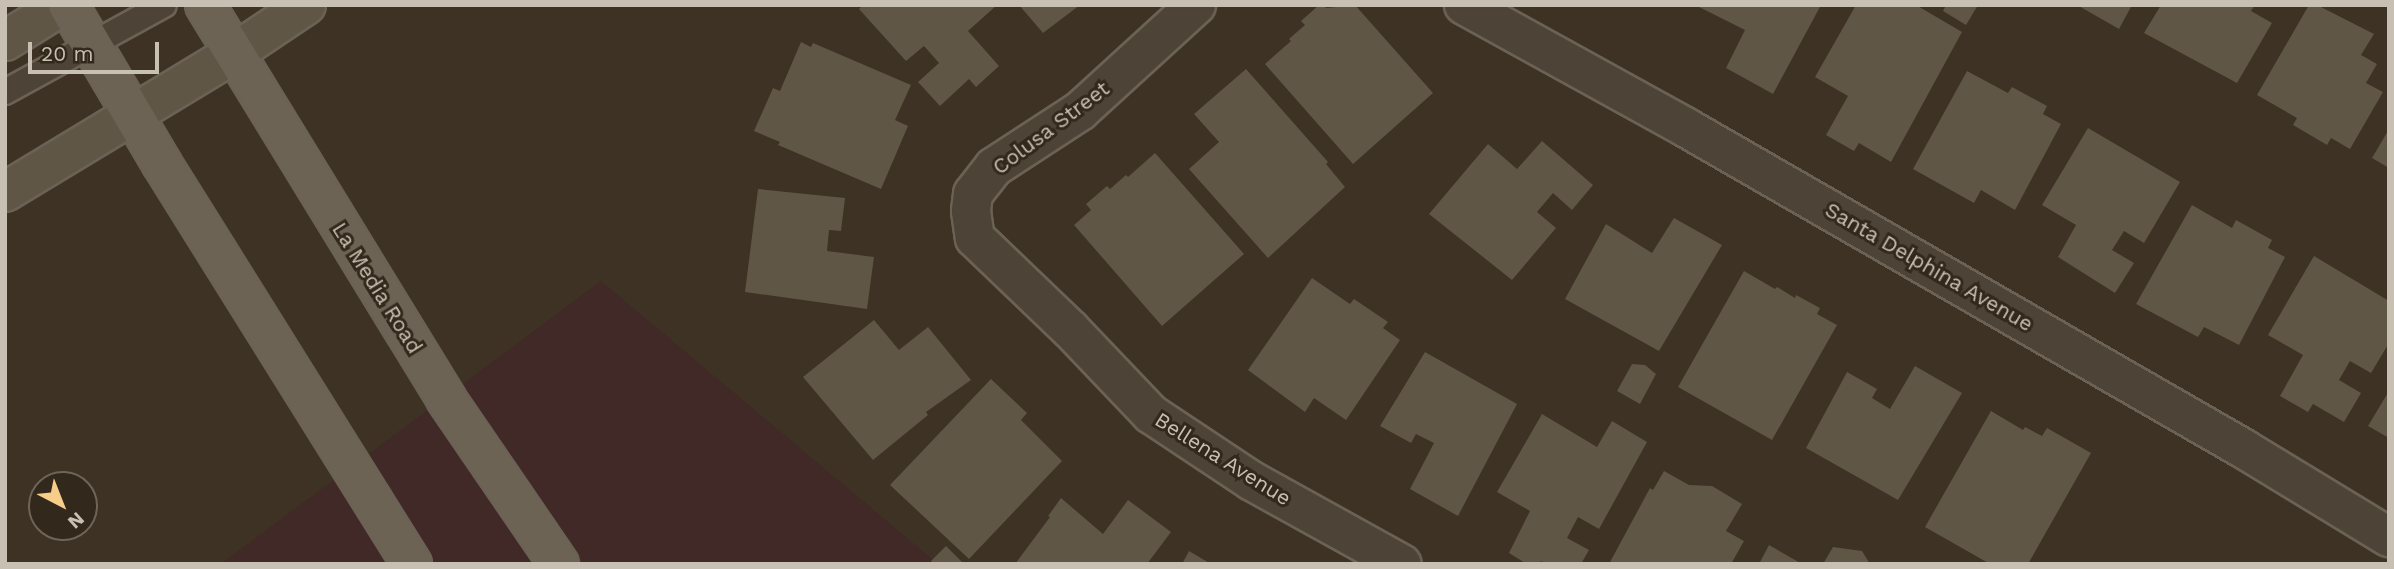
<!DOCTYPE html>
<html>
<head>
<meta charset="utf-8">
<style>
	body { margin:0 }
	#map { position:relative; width:2394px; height:569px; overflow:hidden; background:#3d3223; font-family:"Work Sans",sans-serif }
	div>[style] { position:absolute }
	.green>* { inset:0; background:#402927 }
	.building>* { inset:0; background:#605645 }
	.roads { filter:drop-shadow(2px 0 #6b6255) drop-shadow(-2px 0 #6b6255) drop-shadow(0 2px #6b6255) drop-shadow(0 -2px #6b6255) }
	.service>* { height:24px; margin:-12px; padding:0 12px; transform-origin:12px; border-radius:12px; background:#4d4437 }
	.minor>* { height:38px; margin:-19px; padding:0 19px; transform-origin:19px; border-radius:19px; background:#4d4437 }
	.secondary>* { height:38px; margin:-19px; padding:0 19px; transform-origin:19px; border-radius:19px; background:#605645 }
	.primary>* { height:38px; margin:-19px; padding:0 19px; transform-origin:19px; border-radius:19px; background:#6d6355 }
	span { translate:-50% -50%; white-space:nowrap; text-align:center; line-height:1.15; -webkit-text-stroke:6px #32291c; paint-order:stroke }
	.street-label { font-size:21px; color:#c8c0b3 }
	.frame { position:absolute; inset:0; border:7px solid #c8c0b3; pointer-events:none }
	.north { position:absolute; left:28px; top:471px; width:70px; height:70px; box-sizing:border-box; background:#32291c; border:2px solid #6e6558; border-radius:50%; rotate:138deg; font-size:19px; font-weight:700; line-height:28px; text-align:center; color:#c8c0b3 }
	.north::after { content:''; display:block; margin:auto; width:24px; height:32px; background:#f7cd89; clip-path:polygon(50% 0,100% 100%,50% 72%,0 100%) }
	.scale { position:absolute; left:28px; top:42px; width:131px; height:32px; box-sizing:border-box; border:4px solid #c8c0b3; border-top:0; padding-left:9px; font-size:21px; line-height:24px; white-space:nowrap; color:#c8c0b3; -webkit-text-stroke:5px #32291c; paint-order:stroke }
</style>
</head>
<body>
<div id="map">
	<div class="green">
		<i style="clip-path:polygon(601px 281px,938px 564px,221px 564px)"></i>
	</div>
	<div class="building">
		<i style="clip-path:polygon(863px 5px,997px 5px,968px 31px,999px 66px,976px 87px,969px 79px,940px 106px,918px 82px,939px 63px,924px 46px,906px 61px,859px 9px)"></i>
		<i style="clip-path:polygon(1019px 5px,1080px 5px,1043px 33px)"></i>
		<i style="clip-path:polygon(1319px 5px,1327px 8px,1355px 5px,1433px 93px,1353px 164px,1265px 64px,1291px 41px,1289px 39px,1305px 25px,1301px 21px)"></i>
		<i style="clip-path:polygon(1695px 5px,1821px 5px,1773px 94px,1726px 68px,1745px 30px)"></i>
		<i style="clip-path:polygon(1856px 5px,1916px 5px,1962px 32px,1891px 162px,1859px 143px,1854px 151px,1826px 135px,1848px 96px,1815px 77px)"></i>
		<i style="clip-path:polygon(1946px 5px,1978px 5px,1966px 25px,1943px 11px)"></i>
		<i style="clip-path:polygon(2077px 5px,2132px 5px,2119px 29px)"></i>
		<i style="clip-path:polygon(2161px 5px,2255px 5px,2251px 11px,2272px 23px,2237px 83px,2144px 33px)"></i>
		<i style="clip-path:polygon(2309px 5px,2317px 5px,2374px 34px,2361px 55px,2377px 64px,2366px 83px,2383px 92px,2350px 149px,2331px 138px,2327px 145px,2293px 125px,2297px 118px,2257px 95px)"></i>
		<i style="clip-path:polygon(801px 42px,811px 47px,813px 43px,911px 85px,895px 120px,908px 126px,881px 189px,778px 145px,780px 142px,754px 131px,773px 88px,780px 91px)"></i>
		<i style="clip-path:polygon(1246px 69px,1328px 162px,1326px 164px,1345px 187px,1268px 258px,1189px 169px,1219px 142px,1194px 114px)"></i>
		<i style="clip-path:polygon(1967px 71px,2008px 93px,2012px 87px,2047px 106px,2043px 114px,2061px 124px,2015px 210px,1981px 190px,1974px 203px,1913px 169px)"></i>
		<i style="clip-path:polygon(2088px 128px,2180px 182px,2144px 243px,2124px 231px,2112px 250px,2134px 263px,2115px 293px,2058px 257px,2076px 225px,2042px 205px)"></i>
		<i style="clip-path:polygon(2389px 129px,2389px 168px,2372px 158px)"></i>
		<i style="clip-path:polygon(1542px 141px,1593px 185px,1572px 210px,1553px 193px,1537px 212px,1556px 228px,1512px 280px,1429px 214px,1488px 144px,1517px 169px)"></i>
		<i style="clip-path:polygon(1155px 153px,1244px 254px,1162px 326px,1074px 225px,1091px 210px,1086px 204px,1107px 186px,1110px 189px,1126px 175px,1128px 177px)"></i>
		<i style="clip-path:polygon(758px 189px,845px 198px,841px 231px,829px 230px,827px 251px,874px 257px,867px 309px,745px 292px)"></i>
		<i style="clip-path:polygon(2192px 205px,2232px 228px,2236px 220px,2272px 240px,2268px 248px,2285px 257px,2239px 345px,2204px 327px,2198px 337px,2136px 304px)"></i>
		<i style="clip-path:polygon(1674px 218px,1722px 245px,1659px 351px,1565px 299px,1606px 224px,1652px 253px)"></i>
		<i style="clip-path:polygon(2314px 256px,2389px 301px,2389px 343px,2371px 373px,2350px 361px,2339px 380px,2361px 393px,2344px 422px,2313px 404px,2308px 412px,2280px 396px,2303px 355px,2268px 335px)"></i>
		<i style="clip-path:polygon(1744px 271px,1775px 289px,1777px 287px,1795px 298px,1796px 295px,1820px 308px,1817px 314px,1837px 325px,1772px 440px,1678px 387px)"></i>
		<i style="clip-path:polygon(1312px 278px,1350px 304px,1354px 299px,1388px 322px,1383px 328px,1400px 340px,1346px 420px,1314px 398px,1305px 412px,1248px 370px)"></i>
		<i style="clip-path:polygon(874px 320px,899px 350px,928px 327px,971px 380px,926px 412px,928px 415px,873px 460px,803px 377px)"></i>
		<i style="clip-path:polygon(1425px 352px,1517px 404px,1458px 516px,1410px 489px,1434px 443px,1416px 434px,1411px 443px,1380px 426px)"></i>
		<i style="clip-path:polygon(1632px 364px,1645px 365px,1656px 374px,1640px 404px,1617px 391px)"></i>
		<i style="clip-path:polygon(1915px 366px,1962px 393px,1898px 500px,1806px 448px,1847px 372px,1877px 389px,1872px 398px,1890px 409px)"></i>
		<i style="clip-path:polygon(991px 379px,1027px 413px,1021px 420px,1062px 461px,969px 559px,890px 485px)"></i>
		<i style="clip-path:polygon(2389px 391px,2389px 438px,2368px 426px)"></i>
		<i style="clip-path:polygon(1991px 411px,2023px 430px,2025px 427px,2042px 436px,2047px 428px,2091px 453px,2028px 564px,1990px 564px,1925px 527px)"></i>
		<i style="clip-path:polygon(1542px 414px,1597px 447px,1612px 421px,1647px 442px,1599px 529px,1578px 517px,1567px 538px,1589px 550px,1581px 564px,1546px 564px,1541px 561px,1539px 564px,1527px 564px,1509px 553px,1530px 511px,1497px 492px)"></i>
		<i style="clip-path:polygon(1664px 471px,1689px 485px,1712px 486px,1742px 504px,1726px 531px,1744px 541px,1731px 564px,1609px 564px,1650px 488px,1653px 490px)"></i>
		<i style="clip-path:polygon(1061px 498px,1103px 534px,1128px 500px,1171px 532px,1147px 564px,1015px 564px,1050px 517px,1048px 516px)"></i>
		<i style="clip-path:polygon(1769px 545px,1802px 564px,1759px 564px)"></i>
		<i style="clip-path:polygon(946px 546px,964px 564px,933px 564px,931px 561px)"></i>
		<i style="clip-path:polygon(1833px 547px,1862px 551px,1870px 564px,1823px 564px)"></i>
		<i style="clip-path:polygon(1189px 551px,1211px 564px,1182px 564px)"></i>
	</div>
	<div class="roads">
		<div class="service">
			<i style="left:5px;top:92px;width:181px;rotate:-28.7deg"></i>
		</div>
		<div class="minor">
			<i style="left:1196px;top:5px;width:157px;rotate:137.6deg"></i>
			<i style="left:1080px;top:111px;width:103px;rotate:146.9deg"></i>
			<i style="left:994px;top:167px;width:34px;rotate:128deg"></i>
			<i style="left:973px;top:194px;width:17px;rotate:97deg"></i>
			<i style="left:971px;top:211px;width:27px;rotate:82deg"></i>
			<i style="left:975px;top:238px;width:133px;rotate:43.8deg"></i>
			<i style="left:1071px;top:330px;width:116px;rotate:46.4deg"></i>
			<i style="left:1151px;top:414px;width:121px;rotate:33.6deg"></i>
			<i style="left:1252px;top:481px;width:171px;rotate:29deg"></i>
			<i style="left:1464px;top:5px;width:252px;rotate:28.9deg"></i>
			<i style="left:1685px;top:127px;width:645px;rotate:29.94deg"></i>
			<i style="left:2244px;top:449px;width:170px;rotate:31.3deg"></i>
		</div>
		<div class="secondary">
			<i style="left:5px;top:41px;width:68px;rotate:-31.8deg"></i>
			<i style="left:5px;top:192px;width:267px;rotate:-31.2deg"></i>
			<i style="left:233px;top:54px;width:88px;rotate:-33.9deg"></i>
		</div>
		<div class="primary">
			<i style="left:68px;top:5px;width:185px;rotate:59.4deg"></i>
			<i style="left:162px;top:164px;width:472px;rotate:58deg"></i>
			<i style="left:205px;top:5px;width:462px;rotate:58.5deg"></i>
			<i style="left:446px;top:399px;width:200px;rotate:55.6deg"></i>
		</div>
	</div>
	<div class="street-label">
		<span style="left:1051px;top:128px;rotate:-37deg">Colusa Street</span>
		<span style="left:1929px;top:267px;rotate:30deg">Santa Delphina Avenue</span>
		<span style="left:377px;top:288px;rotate:58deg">La Media Road</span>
		<span style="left:1223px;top:459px;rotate:32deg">Bellena Avenue</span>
	</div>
	<div class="frame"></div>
	<div class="north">N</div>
	<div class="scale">20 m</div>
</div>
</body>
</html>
